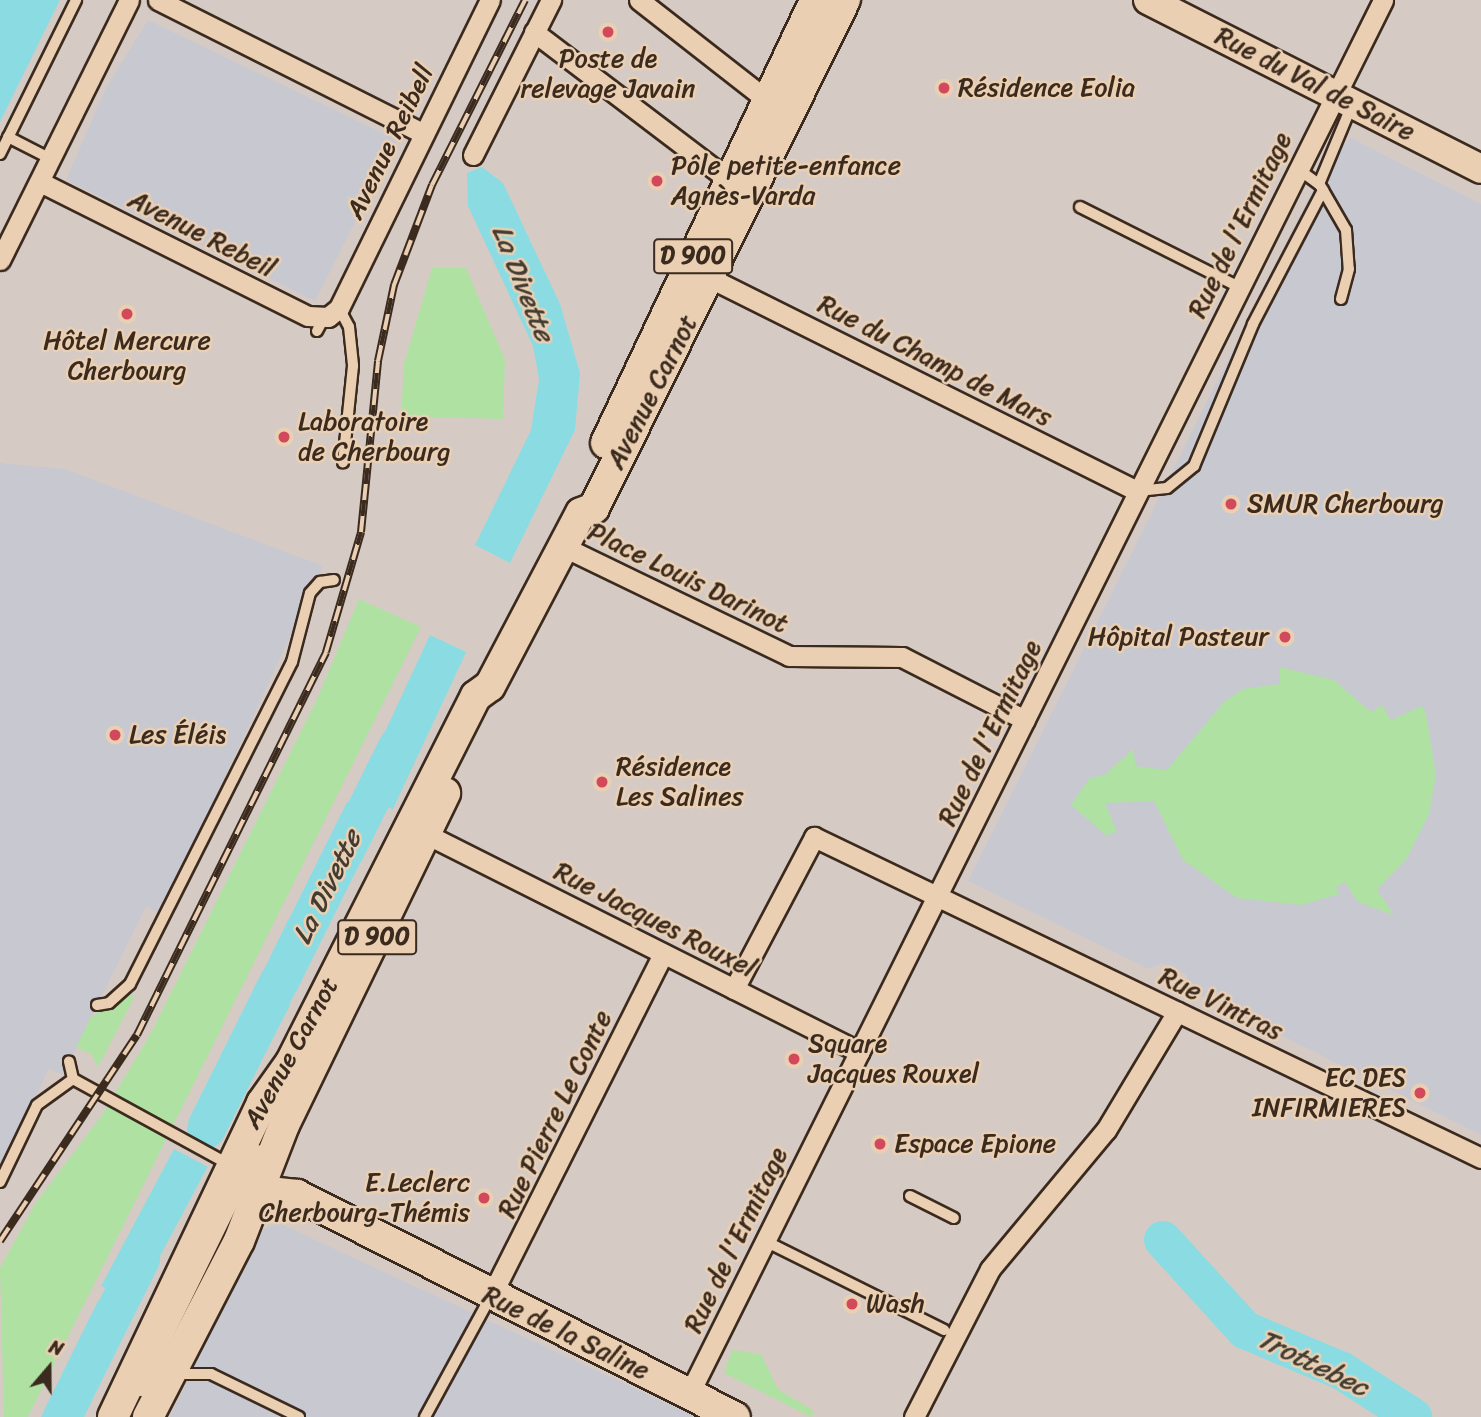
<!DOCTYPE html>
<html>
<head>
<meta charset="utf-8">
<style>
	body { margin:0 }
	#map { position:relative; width:1481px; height:1417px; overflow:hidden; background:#d6cbc4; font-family:Sriracha,sans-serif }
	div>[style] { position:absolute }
	.built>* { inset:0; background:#c8c8d1 }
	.green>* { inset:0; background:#afe1a2 }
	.water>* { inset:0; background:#8bdce2; transform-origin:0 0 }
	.river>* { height:38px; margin:-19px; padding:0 19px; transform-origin:19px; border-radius:19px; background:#8bdce2 }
	.roads { filter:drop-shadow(2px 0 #3b2a1e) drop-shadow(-2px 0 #3b2a1e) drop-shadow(0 2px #3b2a1e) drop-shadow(0 -2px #3b2a1e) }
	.lane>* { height:10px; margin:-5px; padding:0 5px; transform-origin:5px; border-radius:5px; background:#eacfb2 }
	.street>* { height:19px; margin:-9.5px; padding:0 9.5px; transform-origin:9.5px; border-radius:9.5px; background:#eacfb2 }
	.secondary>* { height:28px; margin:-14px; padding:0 14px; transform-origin:14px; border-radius:14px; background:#eacfb2 }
	.primary>* { height:30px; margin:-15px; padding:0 15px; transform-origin:15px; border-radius:15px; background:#eacfb2 }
	.rail>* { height:8px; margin-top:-4px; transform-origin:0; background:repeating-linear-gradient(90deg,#eacfb2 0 16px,#3b2a1e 0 32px); box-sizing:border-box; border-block:2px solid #3b2a1e }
	.dots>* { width:19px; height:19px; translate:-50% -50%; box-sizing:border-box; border:4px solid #eacfb2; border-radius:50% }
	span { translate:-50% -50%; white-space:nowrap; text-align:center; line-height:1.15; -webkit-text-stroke:5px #eacfb2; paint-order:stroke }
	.shield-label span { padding:2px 5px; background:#eacfb2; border:2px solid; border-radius:5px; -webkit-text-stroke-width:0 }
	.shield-label { font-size:24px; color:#3b2a1e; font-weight:700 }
	.poi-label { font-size:26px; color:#3b2a1e }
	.left { translate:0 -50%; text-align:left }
	.right { translate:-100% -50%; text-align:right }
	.street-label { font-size:26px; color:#3b2a1e }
	.water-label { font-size:28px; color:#433c32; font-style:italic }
	.north { position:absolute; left:14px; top:1333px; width:70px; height:70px; -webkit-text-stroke:5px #eacfb2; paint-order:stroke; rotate:20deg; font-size:19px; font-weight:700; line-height:28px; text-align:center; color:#3b2a1e }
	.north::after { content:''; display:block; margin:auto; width:24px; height:32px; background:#3b2a1e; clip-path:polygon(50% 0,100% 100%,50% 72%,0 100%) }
</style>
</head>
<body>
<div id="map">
	<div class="built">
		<i style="clip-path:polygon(148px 20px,397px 140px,315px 301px,66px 180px,105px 90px)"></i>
		<i style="clip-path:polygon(1351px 138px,1481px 204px,1481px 1135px,1192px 991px,1186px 974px,1161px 963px,1149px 969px,968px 881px,1327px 161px)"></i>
		<i style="clip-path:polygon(0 463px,65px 469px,323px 566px,161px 914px,146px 907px,63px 1075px,49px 1069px,0 1169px)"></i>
		<i style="clip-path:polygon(274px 1224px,281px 1224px,696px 1417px,170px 1417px,259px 1232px)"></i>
	</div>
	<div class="green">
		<i style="clip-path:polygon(432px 268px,466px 268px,505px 360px,503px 419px,401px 416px,404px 364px)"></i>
		<i style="clip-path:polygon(359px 599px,421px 627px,28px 1417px,4px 1417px,0 1268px,35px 1204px,102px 1115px,150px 1035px,317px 699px)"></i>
		<i style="clip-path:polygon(1279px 667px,1334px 680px,1371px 712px,1382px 705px,1391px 720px,1422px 706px,1426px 714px,1436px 775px,1429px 814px,1407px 858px,1377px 890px,1394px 915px,1358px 902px,1345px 882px,1336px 887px,1339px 894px,1301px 905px,1237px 898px,1183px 860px,1154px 801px,1105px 803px,1117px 832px,1106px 835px,1071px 805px,1090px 778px,1105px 775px,1133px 749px,1136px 766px,1167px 770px,1224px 702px,1243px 689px,1280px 684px)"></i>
		<i style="clip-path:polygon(131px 994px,134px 998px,98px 1067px,91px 1054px,76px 1047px,91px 1017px)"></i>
		<i style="clip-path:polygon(732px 1350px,761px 1354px,778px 1389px,814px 1411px,811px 1417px,724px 1373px)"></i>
	</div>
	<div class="water">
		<i style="clip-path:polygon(0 0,60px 0,0 122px)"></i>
		<i style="clip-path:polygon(482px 167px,503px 183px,560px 304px,580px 373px,575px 430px,510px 563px,475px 545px,531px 430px,539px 379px,533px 346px,468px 206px,467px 173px)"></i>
		<i style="left:430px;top:635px;width:40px;height:174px;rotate:25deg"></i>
		<i style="clip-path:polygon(347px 802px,388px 807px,296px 992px,270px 957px)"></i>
		<i style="clip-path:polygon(263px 970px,290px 1005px,222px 1139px,188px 1121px)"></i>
		<i style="left:174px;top:1149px;width:38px;height:155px;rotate:28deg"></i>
		<i style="clip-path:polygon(98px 1301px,124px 1335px,84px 1417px,41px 1417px)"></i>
	</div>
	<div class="river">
		<i style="left:346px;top:850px;width:115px;rotate:-63.7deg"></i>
		<i style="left:206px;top:1130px;width:225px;rotate:-63.7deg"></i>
		<i style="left:1163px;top:1240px;width:122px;rotate:47.7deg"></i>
		<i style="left:1245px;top:1330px;width:105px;rotate:22.9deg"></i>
		<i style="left:1342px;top:1371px;width:85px;rotate:32.9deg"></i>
		<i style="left:62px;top:1417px;width:177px;rotate:-63.4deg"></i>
	</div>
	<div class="roads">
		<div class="lane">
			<i style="left:8px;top:137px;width:48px;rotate:27.1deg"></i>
			<i style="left:0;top:154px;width:172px;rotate:-63.7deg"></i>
			<i style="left:1298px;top:169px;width:27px;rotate:36deg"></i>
			<i style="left:1320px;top:185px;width:52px;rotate:60deg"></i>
			<i style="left:1346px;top:230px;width:39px;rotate:86deg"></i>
			<i style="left:1349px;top:269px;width:31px;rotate:105deg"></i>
			<i style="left:1319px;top:184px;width:83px;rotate:-67.4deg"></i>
			<i style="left:1080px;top:207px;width:178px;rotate:26.7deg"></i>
			<i style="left:339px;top:308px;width:21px;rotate:62deg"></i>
			<i style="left:349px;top:327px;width:39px;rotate:84deg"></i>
			<i style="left:353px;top:366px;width:97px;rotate:95.9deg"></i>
			<i style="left:317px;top:331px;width:15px;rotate:-62deg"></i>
			<i style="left:1138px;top:491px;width:29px;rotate:-6deg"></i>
			<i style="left:1167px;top:488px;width:35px;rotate:-39deg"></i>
			<i style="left:1194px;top:466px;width:154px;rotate:-67.4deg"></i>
			<i style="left:1253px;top:324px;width:151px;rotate:-62.4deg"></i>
			<i style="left:97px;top:1005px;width:12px;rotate:-9deg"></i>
			<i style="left:109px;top:1003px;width:28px;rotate:-42deg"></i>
			<i style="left:130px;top:984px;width:360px;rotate:-63.3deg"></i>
			<i style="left:292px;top:662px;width:71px;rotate:-75.4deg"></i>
			<i style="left:310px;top:593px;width:15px;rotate:-48deg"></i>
			<i style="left:320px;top:582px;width:14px;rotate:-8deg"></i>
			<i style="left:73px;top:1079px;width:177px;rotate:28.7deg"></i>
			<i style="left:0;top:1182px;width:85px;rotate:-64.3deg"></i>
			<i style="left:37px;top:1105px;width:44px;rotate:-35.8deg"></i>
			<i style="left:73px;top:1079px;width:18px;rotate:-103deg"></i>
			<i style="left:910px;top:1196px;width:49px;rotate:26.6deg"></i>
			<i style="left:765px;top:1241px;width:200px;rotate:26.4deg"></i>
			<i style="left:178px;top:1374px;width:33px"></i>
			<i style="left:211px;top:1374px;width:98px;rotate:26deg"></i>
			<i style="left:141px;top:1391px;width:268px;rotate:-63.9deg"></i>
			<i style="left:425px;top:1417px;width:136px;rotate:-61.4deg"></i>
		</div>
		<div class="street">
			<i style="left:158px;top:0;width:297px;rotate:26.7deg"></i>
			<i style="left:639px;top:0;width:162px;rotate:38deg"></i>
			<i style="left:534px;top:32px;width:246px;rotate:37.2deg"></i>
			<i style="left:473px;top:155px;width:174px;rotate:-63.3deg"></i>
			<i style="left:42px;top:183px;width:297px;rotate:26.6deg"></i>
			<i style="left:308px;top:316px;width:20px;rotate:3deg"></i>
			<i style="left:328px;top:317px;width:14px;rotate:-39deg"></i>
			<i style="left:339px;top:308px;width:343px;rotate:-63.9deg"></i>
			<i style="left:0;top:260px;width:290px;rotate:-63.6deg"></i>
			<i style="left:708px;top:277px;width:480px;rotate:26.5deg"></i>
			<i style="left:564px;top:547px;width:250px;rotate:25.8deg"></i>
			<i style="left:789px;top:656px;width:113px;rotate:0.5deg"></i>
			<i style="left:902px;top:657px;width:138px;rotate:27.1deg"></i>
			<i style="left:428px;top:835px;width:483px;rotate:26.7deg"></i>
			<i style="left:734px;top:989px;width:172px;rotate:-62.2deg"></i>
			<i style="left:814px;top:837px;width:740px;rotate:25.7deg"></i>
			<i style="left:491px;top:1296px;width:383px;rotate:-63.3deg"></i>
			<i style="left:689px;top:1394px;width:1557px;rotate:-63.53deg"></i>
			<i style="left:914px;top:1417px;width:166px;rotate:-62.8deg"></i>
			<i style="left:990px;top:1269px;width:181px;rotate:-50.2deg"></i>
			<i style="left:1106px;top:1130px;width:138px;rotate:-59deg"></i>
		</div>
		<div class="secondary">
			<i style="left:1148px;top:0;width:373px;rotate:26.9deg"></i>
		</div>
		<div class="primary">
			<i style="left:606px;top:443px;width:490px;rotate:-64.7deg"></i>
			<i style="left:269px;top:1192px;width:28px;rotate:6deg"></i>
			<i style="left:297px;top:1195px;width:491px;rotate:26.9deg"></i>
			<i style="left:113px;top:1417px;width:348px;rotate:-64.6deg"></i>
			<i style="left:262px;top:1103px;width:50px;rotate:-54.7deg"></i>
			<i style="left:291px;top:1062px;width:410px;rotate:-63.2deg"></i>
			<i style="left:476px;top:696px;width:17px;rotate:-36deg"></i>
			<i style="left:490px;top:686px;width:195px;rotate:-62.3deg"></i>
			<i style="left:581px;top:513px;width:14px;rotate:-21deg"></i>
			<i style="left:594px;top:508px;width:567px;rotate:-63.71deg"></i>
			<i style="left:148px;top:1417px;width:198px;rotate:-62.7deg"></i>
			<i style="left:239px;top:1241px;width:124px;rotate:-68.8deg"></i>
			<i style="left:284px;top:1125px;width:369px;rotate:-64.1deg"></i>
		</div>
	</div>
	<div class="rail">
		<i style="left:0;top:1241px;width:247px;rotate:-56.4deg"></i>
		<i style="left:137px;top:1035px;width:427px;rotate:-63.7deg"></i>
		<i style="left:326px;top:652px;width:125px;rotate:-73.7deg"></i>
		<i style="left:361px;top:532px;width:172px;rotate:-84.3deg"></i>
		<i style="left:378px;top:361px;width:78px;rotate:-78.1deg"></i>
		<i style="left:394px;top:285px;width:107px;rotate:-69.2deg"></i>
		<i style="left:432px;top:185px;width:207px;rotate:-63.3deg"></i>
	</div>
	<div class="dots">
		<i style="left:608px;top:32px;background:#d1495b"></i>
		<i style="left:944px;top:88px;background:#d1495b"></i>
		<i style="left:657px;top:181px;background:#d1495b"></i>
		<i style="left:127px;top:314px;background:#d1495b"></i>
		<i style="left:284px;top:437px;background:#d1495b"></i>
		<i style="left:1231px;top:504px;background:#d1495b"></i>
		<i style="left:1285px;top:637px;background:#d1495b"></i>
		<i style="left:115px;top:735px;background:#d1495b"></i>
		<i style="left:602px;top:782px;background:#d1495b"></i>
		<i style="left:794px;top:1059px;background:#d1495b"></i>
		<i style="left:1420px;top:1093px;background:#d1495b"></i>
		<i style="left:880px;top:1144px;background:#d1495b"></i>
		<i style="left:484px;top:1198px;background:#d1495b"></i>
		<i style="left:852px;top:1304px;background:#d1495b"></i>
	</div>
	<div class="shield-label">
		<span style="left:693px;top:256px">D 900</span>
		<span style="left:377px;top:937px">D 900</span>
	</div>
	<div class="poi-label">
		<span style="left:608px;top:74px">Poste de<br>relevage Javain</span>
		<span class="left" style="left:958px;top:88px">Résidence Eolia</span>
		<span class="left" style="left:671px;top:181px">Pôle petite-enfance<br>Agnès-Varda</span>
		<span style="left:127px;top:356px">Hôtel Mercure<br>Cherbourg</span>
		<span class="left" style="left:298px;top:437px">Laboratoire<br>de Cherbourg</span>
		<span class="left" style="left:1247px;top:504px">SMUR Cherbourg</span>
		<span class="right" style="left:1269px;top:637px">Hôpital Pasteur</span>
		<span class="left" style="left:129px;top:735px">Les Éléis</span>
		<span class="left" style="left:616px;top:782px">Résidence<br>Les Salines</span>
		<span class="left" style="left:808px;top:1059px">Square<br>Jacques Rouxel</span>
		<span class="right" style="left:1406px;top:1093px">EC DES<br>INFIRMIERES</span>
		<span class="left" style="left:894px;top:1144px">Espace Epione</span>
		<span class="right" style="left:470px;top:1198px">E.Leclerc<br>Cherbourg-Thémis</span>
		<span class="left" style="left:866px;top:1304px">Wash</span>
	</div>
	<div class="street-label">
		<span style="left:1315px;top:84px;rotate:27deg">Rue du Val de Saire</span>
		<span style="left:390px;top:142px;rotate:-64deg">Avenue Reibell</span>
		<span style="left:1240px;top:225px;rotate:-64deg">Rue de l'Ermitage</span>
		<span style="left:202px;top:234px;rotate:27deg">Avenue Rebeil</span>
		<span style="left:935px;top:361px;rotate:27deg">Rue du Champ de Mars</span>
		<span style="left:652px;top:392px;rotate:-63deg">Avenue Carnot</span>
		<span style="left:688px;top:578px;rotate:26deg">Place Louis Darinot</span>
		<span style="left:990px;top:733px;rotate:-64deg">Rue de l'Ermitage</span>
		<span style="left:655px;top:920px;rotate:27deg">Rue Jacques Rouxel</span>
		<span style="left:1221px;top:1004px;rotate:26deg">Rue Vintras</span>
		<span style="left:291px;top:1053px;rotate:-61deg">Avenue Carnot</span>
		<span style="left:555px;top:1114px;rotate:-64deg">Rue Pierre Le Conte</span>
		<span style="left:736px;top:1240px;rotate:-64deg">Rue de l'Ermitage</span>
		<span style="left:566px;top:1333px;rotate:26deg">Rue de la Saline</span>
	</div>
	<div class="water-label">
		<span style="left:523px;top:283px;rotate:68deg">La Divette</span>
		<span style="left:327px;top:887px;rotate:-64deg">La Divette</span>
		<span style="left:1313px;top:1363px;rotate:26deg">Trottebec</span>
	</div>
	<div class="north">N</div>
</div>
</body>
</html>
